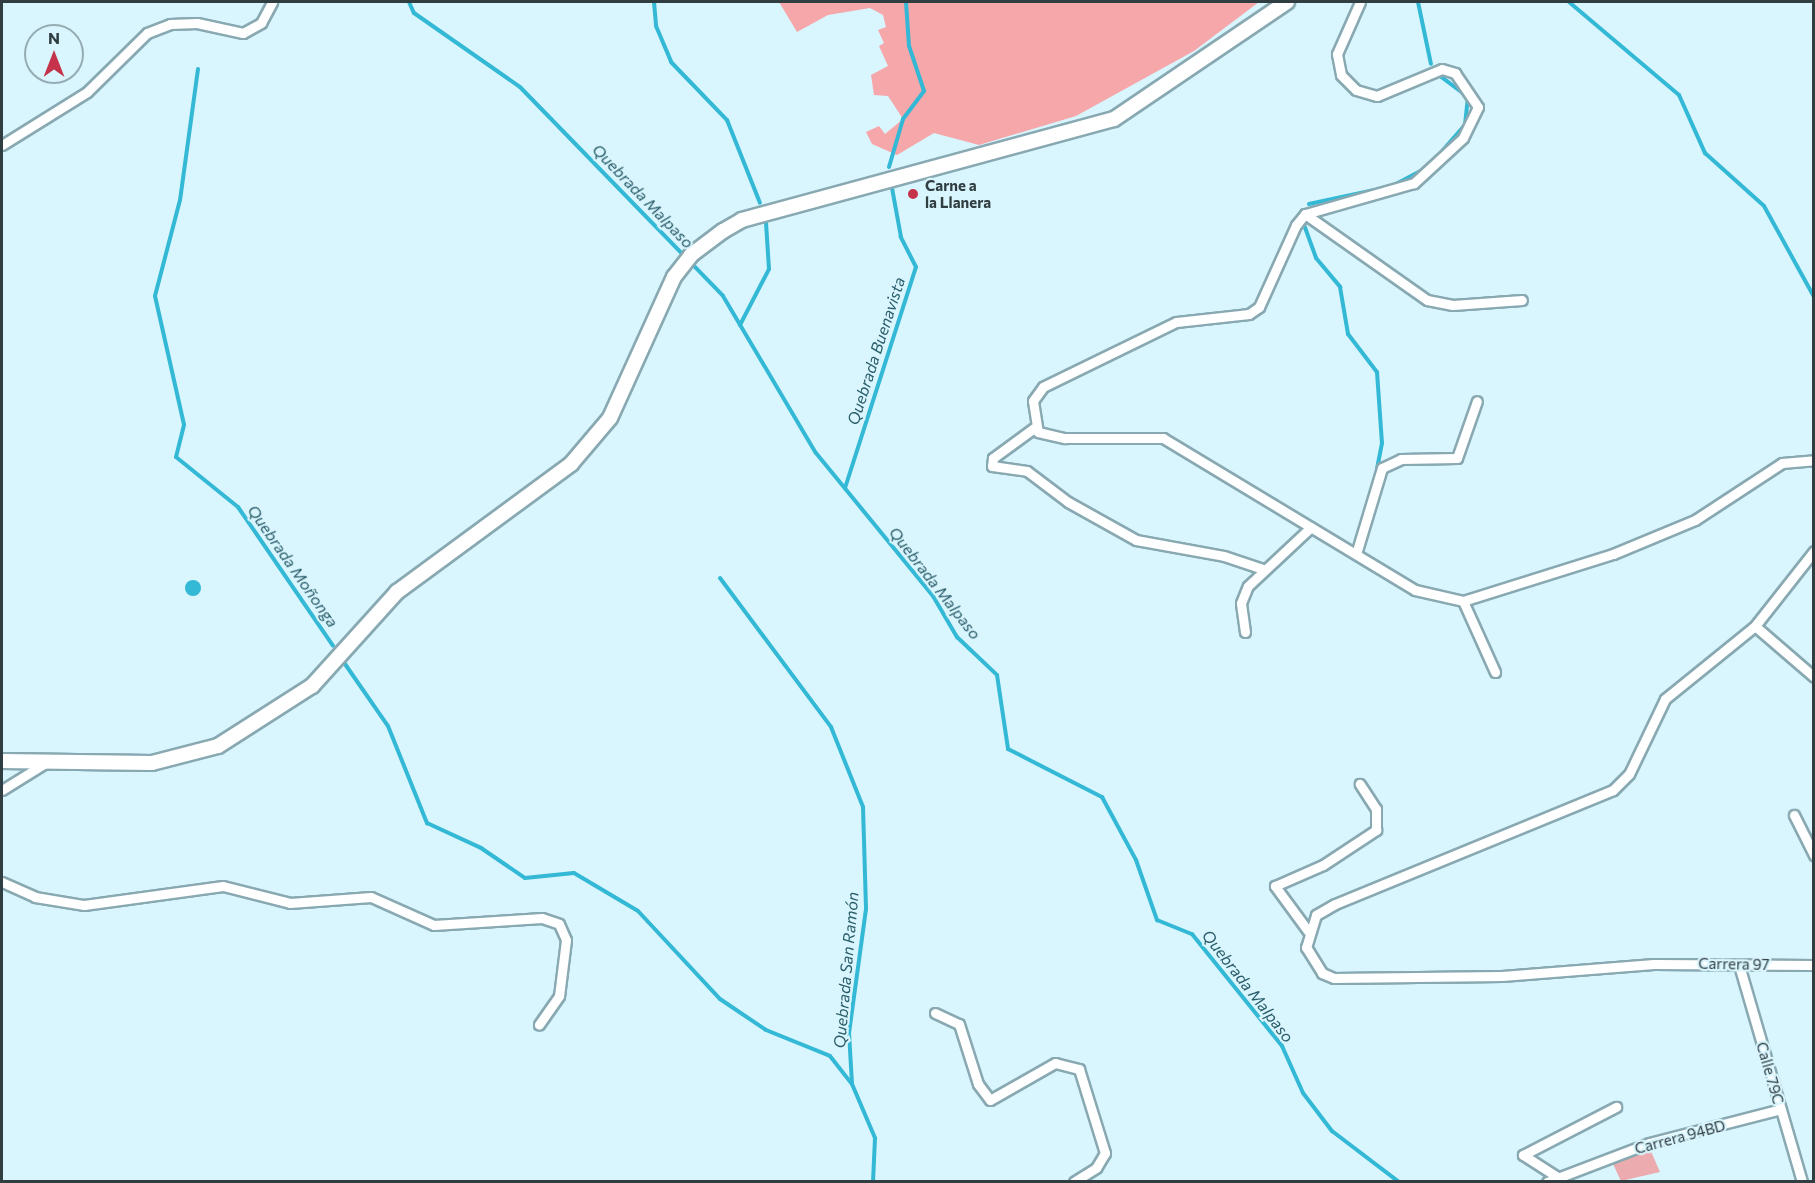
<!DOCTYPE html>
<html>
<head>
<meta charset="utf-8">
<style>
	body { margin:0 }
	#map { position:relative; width:1815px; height:1183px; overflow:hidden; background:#d9f5fd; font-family:Commissioner,sans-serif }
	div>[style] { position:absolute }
	.green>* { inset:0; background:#ecabae }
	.forest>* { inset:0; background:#f6a7aa }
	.water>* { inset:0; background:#33b8d5 }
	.round { border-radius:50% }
	.stream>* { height:4px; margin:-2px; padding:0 2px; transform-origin:2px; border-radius:2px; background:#33b8d5 }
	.roads { filter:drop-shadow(2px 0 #88a9b2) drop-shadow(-2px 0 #88a9b2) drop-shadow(0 2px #88a9b2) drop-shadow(0 -2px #88a9b2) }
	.street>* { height:9px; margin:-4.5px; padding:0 4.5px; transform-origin:4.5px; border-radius:4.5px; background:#fff }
	.secondary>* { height:14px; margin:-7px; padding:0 7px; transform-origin:7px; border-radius:7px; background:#fff }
	.dots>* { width:16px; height:16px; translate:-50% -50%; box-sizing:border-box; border:3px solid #d9f5fd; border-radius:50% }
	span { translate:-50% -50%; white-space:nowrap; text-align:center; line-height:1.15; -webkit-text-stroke:4.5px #d9f5fd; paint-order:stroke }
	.poi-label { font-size:15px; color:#303e42; font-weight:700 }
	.left { translate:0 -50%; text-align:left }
	.street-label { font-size:15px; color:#303e42 }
	.water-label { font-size:16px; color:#295d6a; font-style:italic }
	.frame { position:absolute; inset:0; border:3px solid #303e42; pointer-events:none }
	.north { position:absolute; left:24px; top:24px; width:60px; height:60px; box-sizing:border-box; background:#d9f5fd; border:2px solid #95acb2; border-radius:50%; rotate:0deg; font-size:16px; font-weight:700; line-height:24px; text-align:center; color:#303e42 }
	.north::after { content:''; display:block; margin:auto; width:21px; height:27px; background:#c4334a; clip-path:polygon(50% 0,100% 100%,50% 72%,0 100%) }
</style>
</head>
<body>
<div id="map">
	<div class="green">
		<i style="clip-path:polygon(1650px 1149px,1660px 1172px,1621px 1181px,1613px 1164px)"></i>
	</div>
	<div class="forest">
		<i style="clip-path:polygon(779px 2px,1259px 2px,1194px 51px,1076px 116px,979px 145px,934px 133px,897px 155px,872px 144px,866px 132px,879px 126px,885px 134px,903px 119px,888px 96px,874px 95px,871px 75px,888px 66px,879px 46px,884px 43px,878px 30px,886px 27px,883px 15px,870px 8px,828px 15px,797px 32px)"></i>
	</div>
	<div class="water">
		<i class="round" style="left:185px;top:580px;width:16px;height:16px"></i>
	</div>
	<div class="stream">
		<i style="left:409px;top:2px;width:12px;rotate:66deg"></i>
		<i style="left:414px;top:13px;width:129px;rotate:34.9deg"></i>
		<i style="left:520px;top:87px;width:291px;rotate:45.8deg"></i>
		<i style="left:723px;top:296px;width:182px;rotate:59.4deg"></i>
		<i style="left:816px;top:453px;width:185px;rotate:50.7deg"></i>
		<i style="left:933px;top:596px;width:48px;rotate:59.7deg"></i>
		<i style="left:957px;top:637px;width:55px;rotate:43.5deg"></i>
		<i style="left:997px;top:675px;width:75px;rotate:81.5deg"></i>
		<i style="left:1008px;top:749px;width:106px;rotate:27.1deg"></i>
		<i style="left:1102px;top:797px;width:72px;rotate:61.6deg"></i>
		<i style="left:1136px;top:860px;width:64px;rotate:70.7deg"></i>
		<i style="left:1157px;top:920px;width:38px;rotate:22deg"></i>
		<i style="left:1192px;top:934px;width:144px;rotate:51.2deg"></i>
		<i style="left:1282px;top:1046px;width:51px;rotate:65.9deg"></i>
		<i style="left:1303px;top:1093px;width:48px;rotate:52.7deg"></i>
		<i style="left:1332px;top:1131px;width:84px;rotate:37.3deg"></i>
		<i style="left:654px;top:2px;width:24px;rotate:85deg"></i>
		<i style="left:656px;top:26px;width:39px;rotate:67deg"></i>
		<i style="left:671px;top:62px;width:81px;rotate:46deg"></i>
		<i style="left:727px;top:120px;width:89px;rotate:68.3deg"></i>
		<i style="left:1418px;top:2px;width:63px;rotate:78.2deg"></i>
		<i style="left:1569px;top:2px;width:144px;rotate:40.2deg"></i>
		<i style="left:1679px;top:95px;width:64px;rotate:65.9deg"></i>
		<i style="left:1705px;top:153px;width:79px;rotate:41.9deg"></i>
		<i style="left:1764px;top:206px;width:104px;rotate:61.2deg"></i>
		<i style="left:198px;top:69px;width:132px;rotate:97.8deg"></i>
		<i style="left:180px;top:200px;width:99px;rotate:104.6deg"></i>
		<i style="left:155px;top:296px;width:132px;rotate:77.3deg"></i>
		<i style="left:184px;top:425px;width:33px;rotate:104deg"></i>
		<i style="left:176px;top:457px;width:80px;rotate:38.9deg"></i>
		<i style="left:238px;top:507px;width:168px;rotate:55.6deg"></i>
		<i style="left:1436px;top:158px;width:44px;rotate:-48.7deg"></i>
		<i style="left:1465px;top:125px;width:28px;rotate:-84deg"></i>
		<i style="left:1468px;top:97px;width:38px;rotate:-143deg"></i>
		<i style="left:889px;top:167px;width:50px;rotate:-73.7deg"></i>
		<i style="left:903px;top:119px;width:35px;rotate:-53deg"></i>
		<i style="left:924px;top:91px;width:47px;rotate:-108.4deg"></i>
		<i style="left:909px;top:46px;width:44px;rotate:-93.9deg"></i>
		<i style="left:1396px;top:184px;width:32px;rotate:-28deg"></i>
		<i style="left:1309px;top:204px;width:67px;rotate:-12deg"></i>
		<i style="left:1303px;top:222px;width:38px;rotate:70deg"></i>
		<i style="left:1316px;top:258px;width:38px;rotate:50deg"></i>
		<i style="left:1340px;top:287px;width:48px;rotate:80.3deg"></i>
		<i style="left:1348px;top:334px;width:48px;rotate:52.7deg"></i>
		<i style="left:1377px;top:372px;width:71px;rotate:86deg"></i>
		<i style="left:1382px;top:443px;width:26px;rotate:101deg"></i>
		<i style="left:740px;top:325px;width:63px;rotate:-62.6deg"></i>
		<i style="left:769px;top:269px;width:46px;rotate:-93.7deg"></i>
		<i style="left:845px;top:488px;width:232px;rotate:-72.2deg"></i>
		<i style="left:916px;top:267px;width:34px;rotate:-117deg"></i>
		<i style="left:901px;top:237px;width:50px;rotate:-100.4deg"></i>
		<i style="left:720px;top:578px;width:186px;rotate:53.3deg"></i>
		<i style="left:831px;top:727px;width:86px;rotate:68.2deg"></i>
		<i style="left:863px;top:807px;width:102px;rotate:88.3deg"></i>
		<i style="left:866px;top:909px;width:125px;rotate:97.8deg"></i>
		<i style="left:849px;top:1033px;width:51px;rotate:86.6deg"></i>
		<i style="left:345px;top:664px;width:75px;rotate:55.3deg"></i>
		<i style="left:388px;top:726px;width:105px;rotate:68.1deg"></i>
		<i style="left:427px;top:823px;width:60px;rotate:24.8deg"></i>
		<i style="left:481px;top:848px;width:53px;rotate:34.3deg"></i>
		<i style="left:525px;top:878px;width:49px;rotate:-5.8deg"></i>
		<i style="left:574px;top:873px;width:74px;rotate:30.7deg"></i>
		<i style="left:638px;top:911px;width:120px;rotate:47deg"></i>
		<i style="left:720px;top:999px;width:55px;rotate:34deg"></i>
		<i style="left:766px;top:1030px;width:69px;rotate:22.1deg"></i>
		<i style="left:830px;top:1056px;width:36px;rotate:52deg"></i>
		<i style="left:852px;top:1084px;width:59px;rotate:66.9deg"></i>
		<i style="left:875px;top:1138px;width:44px;rotate:92.6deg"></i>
	</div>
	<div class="roads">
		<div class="street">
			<i style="left:1360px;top:2px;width:57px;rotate:113.9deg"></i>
			<i style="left:1337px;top:54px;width:21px;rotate:79deg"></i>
			<i style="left:1341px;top:75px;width:21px;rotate:45deg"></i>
			<i style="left:1356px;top:90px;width:22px;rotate:16deg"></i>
			<i style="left:1377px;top:96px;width:70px;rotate:-22.6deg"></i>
			<i style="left:1442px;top:69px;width:14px;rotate:17deg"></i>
			<i style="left:1455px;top:73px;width:41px;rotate:55.9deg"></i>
			<i style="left:1478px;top:107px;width:34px;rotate:116deg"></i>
			<i style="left:1463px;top:138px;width:67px;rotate:137.4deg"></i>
			<i style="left:1414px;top:183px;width:113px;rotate:164.1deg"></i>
			<i style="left:1305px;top:214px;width:14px;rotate:129deg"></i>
			<i style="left:1296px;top:225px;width:90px;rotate:114.3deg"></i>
			<i style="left:1259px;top:307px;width:12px;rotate:145deg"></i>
			<i style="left:1249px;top:314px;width:73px;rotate:173.7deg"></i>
			<i style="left:1176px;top:322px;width:148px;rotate:154deg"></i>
			<i style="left:1043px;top:387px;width:17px;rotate:126deg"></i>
			<i style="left:1033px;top:401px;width:31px;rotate:81deg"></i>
			<i style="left:1038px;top:432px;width:28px;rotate:13deg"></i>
			<i style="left:1065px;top:438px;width:98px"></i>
			<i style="left:1163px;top:438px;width:294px;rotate:31.1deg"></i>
			<i style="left:1415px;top:590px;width:49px;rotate:12.9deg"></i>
			<i style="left:1463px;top:601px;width:157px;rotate:-17.4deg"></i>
			<i style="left:1613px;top:554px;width:89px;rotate:-22.5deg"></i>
			<i style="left:1695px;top:520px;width:104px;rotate:-33.2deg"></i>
			<i style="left:1782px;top:463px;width:32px;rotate:-5deg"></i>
			<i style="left:2px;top:145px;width:100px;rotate:-31.9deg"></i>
			<i style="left:87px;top:92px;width:84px;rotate:-44.5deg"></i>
			<i style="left:147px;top:33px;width:25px;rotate:-21deg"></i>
			<i style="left:170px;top:24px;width:27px;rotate:-2deg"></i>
			<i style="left:197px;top:23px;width:47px;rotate:12.3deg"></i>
			<i style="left:243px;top:33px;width:21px;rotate:-29deg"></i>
			<i style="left:261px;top:23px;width:24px;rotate:-62deg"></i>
			<i style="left:1305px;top:214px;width:149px;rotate:35.2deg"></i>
			<i style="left:1427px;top:300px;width:26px;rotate:11deg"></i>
			<i style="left:1453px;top:305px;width:69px;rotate:-4.1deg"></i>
			<i style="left:1034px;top:428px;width:51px;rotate:143.8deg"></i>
			<i style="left:993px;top:458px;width:8px;rotate:97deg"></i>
			<i style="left:992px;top:466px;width:35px;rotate:8deg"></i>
			<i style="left:1027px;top:471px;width:51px;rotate:37.1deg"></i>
			<i style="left:1068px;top:502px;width:78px;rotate:29.2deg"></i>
			<i style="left:1136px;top:540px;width:89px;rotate:10.3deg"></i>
			<i style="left:1224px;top:556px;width:41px;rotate:18.4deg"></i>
			<i style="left:1814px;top:551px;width:95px;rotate:128.2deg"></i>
			<i style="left:1755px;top:626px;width:116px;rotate:141deg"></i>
			<i style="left:1665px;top:699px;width:83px;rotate:115.6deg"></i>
			<i style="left:1629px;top:774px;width:23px;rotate:135deg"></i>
			<i style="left:1613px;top:790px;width:300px;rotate:157.7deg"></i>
			<i style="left:1335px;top:904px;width:22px;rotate:150deg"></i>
			<i style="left:1316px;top:915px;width:34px;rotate:107deg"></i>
			<i style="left:1306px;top:947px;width:31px;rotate:58deg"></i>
			<i style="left:1322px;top:973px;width:13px;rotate:23deg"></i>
			<i style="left:1334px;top:978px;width:168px;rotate:-0.7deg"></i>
			<i style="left:1502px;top:976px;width:152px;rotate:-4.5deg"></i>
			<i style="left:1654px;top:964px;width:160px;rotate:0.4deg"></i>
			<i style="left:1356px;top:554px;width:90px;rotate:-73.2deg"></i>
			<i style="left:1382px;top:468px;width:21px;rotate:-25deg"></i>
			<i style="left:1401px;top:459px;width:56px;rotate:-1deg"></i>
			<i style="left:1457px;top:458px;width:60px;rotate:-70.7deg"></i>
			<i style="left:1463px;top:601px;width:78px;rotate:65.7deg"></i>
			<i style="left:1755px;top:626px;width:78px;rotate:40.8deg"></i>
			<i style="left:1245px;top:632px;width:29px;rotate:-98deg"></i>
			<i style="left:1241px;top:603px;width:18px;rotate:-68deg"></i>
			<i style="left:1248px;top:586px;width:86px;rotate:-43.1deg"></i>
			<i style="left:2px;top:790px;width:53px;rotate:-31.9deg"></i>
			<i style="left:1794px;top:815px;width:45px;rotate:63.4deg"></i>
			<i style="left:2px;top:882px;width:36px;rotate:24deg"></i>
			<i style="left:35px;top:897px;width:50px;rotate:9.3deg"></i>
			<i style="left:84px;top:905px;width:140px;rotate:-7.8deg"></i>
			<i style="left:223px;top:886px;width:69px;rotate:14.2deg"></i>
			<i style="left:290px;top:903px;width:81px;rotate:-4.2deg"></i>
			<i style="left:371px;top:897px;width:69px;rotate:24deg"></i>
			<i style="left:434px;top:925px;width:108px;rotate:-3.7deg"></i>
			<i style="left:542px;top:918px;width:18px;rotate:19deg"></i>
			<i style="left:559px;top:924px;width:17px;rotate:66deg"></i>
			<i style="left:566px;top:940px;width:56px;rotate:97.1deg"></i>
			<i style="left:559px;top:996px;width:35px;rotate:125deg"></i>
			<i style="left:1308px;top:931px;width:56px;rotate:-126.3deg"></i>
			<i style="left:1275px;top:886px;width:52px;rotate:-23.6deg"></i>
			<i style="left:1323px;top:865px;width:64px;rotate:-33.4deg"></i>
			<i style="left:1376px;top:830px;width:21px;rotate:-90deg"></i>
			<i style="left:1376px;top:809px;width:30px;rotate:-123deg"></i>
			<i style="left:1739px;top:965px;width:226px;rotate:73.8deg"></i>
			<i style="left:935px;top:1013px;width:26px;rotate:25deg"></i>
			<i style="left:959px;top:1024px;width:63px;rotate:72.4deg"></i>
			<i style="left:978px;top:1084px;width:20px;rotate:53deg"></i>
			<i style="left:990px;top:1100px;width:75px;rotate:-29.6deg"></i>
			<i style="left:1055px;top:1063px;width:25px;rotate:14deg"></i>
			<i style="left:1079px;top:1069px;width:88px;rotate:72.8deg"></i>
			<i style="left:1105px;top:1153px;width:17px;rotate:121deg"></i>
			<i style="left:1096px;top:1168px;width:26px;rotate:148deg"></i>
			<i style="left:1559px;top:1178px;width:43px;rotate:-147.4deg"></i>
			<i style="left:1523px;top:1155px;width:105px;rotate:-27.3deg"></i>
			<i style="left:1547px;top:1182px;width:109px;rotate:-20.9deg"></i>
			<i style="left:1649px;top:1143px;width:136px;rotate:-14.4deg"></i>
		</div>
		<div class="secondary">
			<i style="left:2px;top:761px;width:150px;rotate:0.8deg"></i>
			<i style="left:152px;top:763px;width:68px;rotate:-14.4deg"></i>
			<i style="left:218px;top:746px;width:112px;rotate:-32.6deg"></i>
			<i style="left:312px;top:686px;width:127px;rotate:-47.9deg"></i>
			<i style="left:397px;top:592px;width:216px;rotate:-36.3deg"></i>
			<i style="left:571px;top:464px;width:60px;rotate:-49.7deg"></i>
			<i style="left:610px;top:418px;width:155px;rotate:-65.6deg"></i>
			<i style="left:674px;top:277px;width:28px;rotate:-52deg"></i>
			<i style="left:691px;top:255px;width:40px;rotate:-37deg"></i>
			<i style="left:723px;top:231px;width:22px;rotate:-30deg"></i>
			<i style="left:742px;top:220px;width:385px;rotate:-15.2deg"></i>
			<i style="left:1114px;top:119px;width:209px;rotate:-34.1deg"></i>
		</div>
	</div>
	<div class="dots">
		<i style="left:913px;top:194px;background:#c4334a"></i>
	</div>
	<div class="poi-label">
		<span class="left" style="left:925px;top:194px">Carne a<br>la Llanera</span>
	</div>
	<div class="street-label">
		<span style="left:1734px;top:964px;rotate:1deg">Carrera 97</span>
		<span style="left:1770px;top:1073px;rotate:74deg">Calle 79C</span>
		<span style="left:1680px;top:1137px;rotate:-15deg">Carrera 94BD</span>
	</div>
	<div class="water-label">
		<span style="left:643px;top:196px;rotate:46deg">Quebrada Malpaso</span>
		<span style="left:876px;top:351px;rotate:-72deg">Quebrada Buenavista</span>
		<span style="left:293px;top:566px;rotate:55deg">Quebrada Moñonga</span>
		<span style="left:935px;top:583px;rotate:52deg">Quebrada Malpaso</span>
		<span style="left:846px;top:970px;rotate:-85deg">Quebrada San Ramón</span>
		<span style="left:1248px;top:986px;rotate:52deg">Quebrada Malpaso</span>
	</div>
	<div class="frame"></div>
	<div class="north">N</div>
</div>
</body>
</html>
